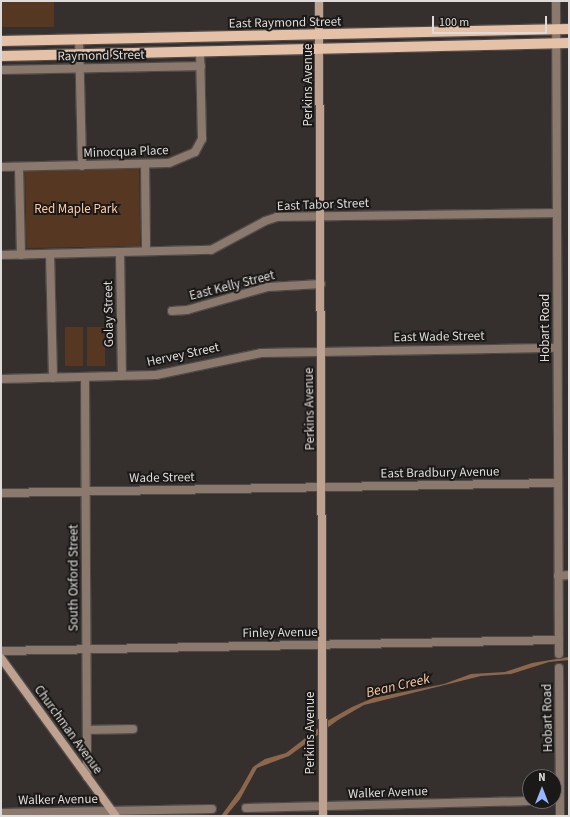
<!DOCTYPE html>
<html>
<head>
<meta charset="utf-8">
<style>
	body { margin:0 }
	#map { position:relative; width:570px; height:817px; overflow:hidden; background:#35302d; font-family:"Source Sans 3",sans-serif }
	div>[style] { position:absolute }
	.green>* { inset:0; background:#553722; transform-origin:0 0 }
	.water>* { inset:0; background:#8d674c }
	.roads { filter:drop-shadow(1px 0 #504b49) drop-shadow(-1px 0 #504b49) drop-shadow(0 1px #504b49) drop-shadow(0 -1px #504b49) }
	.street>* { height:8px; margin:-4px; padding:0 4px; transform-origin:4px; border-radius:4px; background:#8b796e }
	.secondary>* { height:8px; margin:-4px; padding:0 4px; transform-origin:4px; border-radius:4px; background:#bea28f }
	.primary>* { height:10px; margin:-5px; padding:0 5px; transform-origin:5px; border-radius:5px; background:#e5c1a8 }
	span { translate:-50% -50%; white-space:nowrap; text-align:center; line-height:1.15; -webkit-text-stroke:4px #1b1917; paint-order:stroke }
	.street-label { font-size:13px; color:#dedbd9 }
	.park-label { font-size:13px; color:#fdcaa7 }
	.water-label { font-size:14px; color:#fcc9a6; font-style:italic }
	.frame { position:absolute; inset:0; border:2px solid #dedbd9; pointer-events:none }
	.north { position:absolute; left:522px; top:769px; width:40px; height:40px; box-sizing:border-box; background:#1b1917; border:1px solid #696765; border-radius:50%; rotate:0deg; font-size:11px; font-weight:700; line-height:16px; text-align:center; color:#dedbd9 }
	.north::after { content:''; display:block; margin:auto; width:14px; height:18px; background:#97b6fd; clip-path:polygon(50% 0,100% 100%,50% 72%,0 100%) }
	.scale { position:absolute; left:432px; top:16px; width:115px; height:18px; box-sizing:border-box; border:2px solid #dedbd9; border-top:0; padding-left:5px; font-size:12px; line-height:14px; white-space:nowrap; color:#dedbd9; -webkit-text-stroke:3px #1b1917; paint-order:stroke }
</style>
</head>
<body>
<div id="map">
	<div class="green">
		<i style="left:1px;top:1px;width:53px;height:26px"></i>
		<i style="left:139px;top:168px;width:78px;height:114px;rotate:89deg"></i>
		<i style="left:65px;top:327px;width:18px;height:39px"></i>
		<i style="left:87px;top:327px;width:18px;height:39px"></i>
	</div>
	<div class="water">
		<i style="clip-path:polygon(569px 657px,569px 660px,549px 662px,511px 674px,481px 676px,364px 705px,338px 720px,289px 756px,257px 768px,240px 799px,226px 816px,221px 816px,240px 790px,253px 767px,265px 759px,286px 753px,329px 720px,352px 707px,373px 698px,444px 684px,471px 674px,505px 672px,532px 663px)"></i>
	</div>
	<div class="roads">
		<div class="street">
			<i style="left:556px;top:1px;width:653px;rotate:89.74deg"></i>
			<i style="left:79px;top:39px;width:127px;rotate:88.6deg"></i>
			<i style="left:1px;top:70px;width:200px;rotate:-1.1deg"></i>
			<i style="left:145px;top:164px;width:87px;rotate:89.3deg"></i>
			<i style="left:1px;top:167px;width:168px;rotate:-1.4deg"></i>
			<i style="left:169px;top:163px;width:28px;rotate:-23deg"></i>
			<i style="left:195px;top:152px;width:15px;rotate:-62deg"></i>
			<i style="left:202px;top:139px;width:87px;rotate:-91.3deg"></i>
			<i style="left:19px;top:167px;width:88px;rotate:88.7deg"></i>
			<i style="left:120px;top:252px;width:124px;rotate:89.1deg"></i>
			<i style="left:50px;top:254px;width:124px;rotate:88.6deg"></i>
			<i style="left:1px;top:255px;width:210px;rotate:-1.4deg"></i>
			<i style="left:211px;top:250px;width:61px;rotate:-28.2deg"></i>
			<i style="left:265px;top:221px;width:13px;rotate:-18deg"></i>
			<i style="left:277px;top:217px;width:280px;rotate:-0.8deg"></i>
			<i style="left:172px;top:311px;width:15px;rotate:-4deg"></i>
			<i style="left:187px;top:310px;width:84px;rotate:-15.9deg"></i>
			<i style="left:268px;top:287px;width:53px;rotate:-3.2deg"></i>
			<i style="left:85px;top:378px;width:399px;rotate:89.7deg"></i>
			<i style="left:1px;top:379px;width:155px;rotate:-1.5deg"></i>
			<i style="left:156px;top:375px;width:107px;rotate:-11.8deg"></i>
			<i style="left:261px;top:353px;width:296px;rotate:-1deg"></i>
			<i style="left:1px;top:493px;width:557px;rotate:-1.03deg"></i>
			<i style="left:558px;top:576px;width:11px;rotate:-5deg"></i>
			<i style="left:1px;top:651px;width:558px;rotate:-1.13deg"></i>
			<i style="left:559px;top:668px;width:148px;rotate:89.6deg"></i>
			<i style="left:87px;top:730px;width:46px;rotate:-1.2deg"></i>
			<i style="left:246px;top:808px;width:284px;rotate:-1.4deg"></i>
			<i style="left:1px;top:813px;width:211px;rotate:-1.1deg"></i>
		</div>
		<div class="secondary">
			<i style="left:319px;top:1px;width:815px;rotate:89.72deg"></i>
			<i style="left:1px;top:658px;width:195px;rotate:54deg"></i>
		</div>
		<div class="primary">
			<i style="left:1px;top:41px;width:568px;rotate:-1.21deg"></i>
			<i style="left:1px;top:56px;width:568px;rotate:-1.31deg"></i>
		</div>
	</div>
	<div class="street-label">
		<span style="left:285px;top:23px;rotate:-1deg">East Raymond Street</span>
		<span style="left:101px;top:56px;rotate:-1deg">Raymond Street</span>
		<span style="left:308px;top:85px;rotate:-90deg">Perkins Avenue</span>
		<span style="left:126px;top:152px;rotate:-2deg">Minocqua Place</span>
		<span style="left:323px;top:205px;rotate:-2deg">East Tabor Street</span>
		<span style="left:232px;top:286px;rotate:-14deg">East Kelly Street</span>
		<span style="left:109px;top:314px;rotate:-91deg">Golay Street</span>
		<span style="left:545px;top:328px;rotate:-90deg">Hobart Road</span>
		<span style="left:439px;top:337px;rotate:-1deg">East Wade Street</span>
		<span style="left:183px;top:355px;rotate:-12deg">Hervey Street</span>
		<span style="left:310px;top:409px;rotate:-91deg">Perkins Avenue</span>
		<span style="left:440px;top:473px;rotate:-1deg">East Bradbury Avenue</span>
		<span style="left:162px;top:478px;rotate:-1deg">Wade Street</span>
		<span style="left:74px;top:578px;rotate:-90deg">South Oxford Street</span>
		<span style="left:280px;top:633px;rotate:-1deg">Finley Avenue</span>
		<span style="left:548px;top:718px;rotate:-91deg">Hobart Road</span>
		<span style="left:68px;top:730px;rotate:54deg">Churchman Avenue</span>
		<span style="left:310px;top:733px;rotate:-90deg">Perkins Avenue</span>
		<span style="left:388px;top:793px;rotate:-2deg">Walker Avenue</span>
		<span style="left:58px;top:800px;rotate:-1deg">Walker Avenue</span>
	</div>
	<div class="park-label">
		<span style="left:76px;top:209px">Red Maple Park</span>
	</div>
	<div class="water-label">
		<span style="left:398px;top:686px;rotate:-13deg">Bean Creek</span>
	</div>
	<div class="frame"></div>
	<div class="north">N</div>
	<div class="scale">100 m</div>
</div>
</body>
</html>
